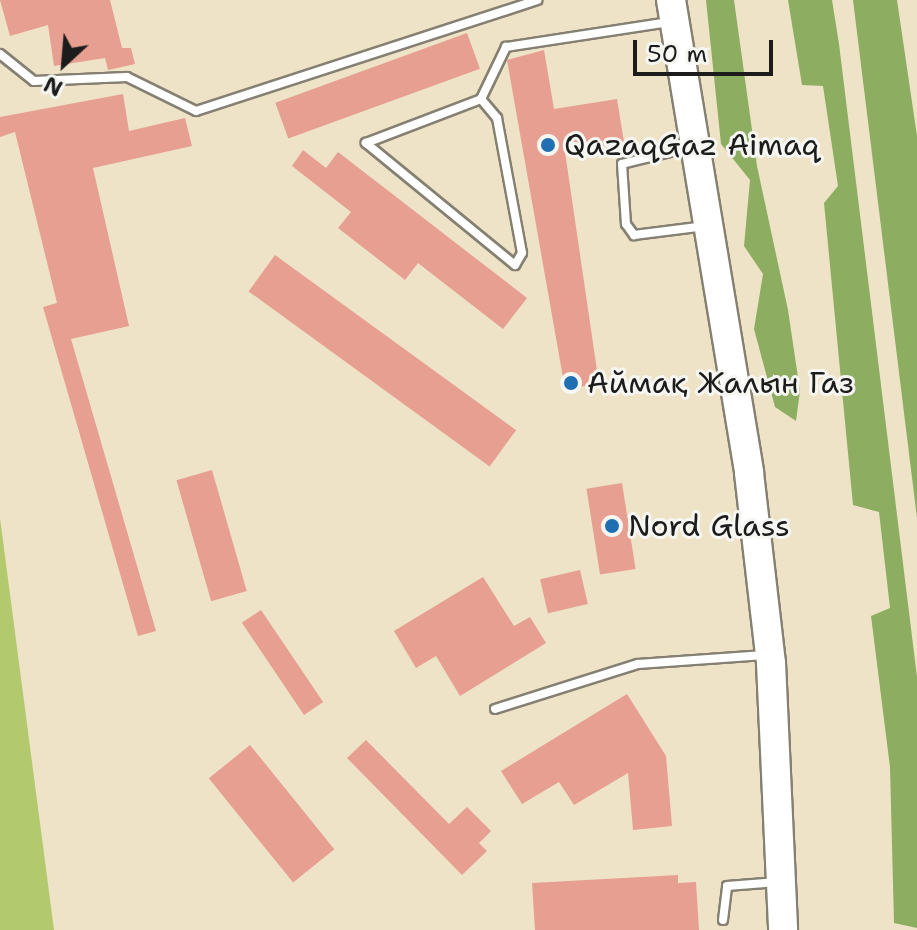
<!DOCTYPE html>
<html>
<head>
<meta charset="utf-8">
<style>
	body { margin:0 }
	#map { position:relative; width:917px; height:930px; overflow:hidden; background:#eee3c7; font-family:"Shantell Sans",sans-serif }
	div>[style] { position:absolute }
	.green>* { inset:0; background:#b2c96e }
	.forest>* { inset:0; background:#8dad61 }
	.building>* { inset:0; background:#e69f91; transform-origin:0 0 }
	.roads { filter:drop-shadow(2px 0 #858072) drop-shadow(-2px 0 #858072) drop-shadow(0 2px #858072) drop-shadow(0 -2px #858072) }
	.lane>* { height:8px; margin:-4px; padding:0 4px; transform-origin:4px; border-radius:4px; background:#fff }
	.highway>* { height:28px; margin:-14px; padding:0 14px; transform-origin:14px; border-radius:14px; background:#fff }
	.dots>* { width:22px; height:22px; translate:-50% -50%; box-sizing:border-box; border:4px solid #f6f6f2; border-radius:50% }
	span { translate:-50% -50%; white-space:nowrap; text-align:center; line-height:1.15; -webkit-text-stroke:6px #f6f6f2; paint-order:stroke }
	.poi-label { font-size:30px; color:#1c1c1c }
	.left { translate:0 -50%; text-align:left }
	.north { position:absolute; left:24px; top:24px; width:80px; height:80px; -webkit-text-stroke:6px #f6f6f2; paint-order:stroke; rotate:206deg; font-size:22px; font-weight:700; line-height:32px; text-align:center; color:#1c1c1c }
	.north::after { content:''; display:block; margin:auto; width:28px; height:36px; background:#1c1c1c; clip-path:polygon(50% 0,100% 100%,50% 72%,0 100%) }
	.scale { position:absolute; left:633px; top:40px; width:140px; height:36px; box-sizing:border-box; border:4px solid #1c1c1c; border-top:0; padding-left:10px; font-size:24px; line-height:28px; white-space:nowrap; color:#1c1c1c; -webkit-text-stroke:6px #f6f6f2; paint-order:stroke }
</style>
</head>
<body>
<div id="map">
	<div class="green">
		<i style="clip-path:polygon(0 518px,54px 930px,0 930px)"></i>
	</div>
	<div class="forest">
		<i style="clip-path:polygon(706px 0,734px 0,757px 166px,788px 310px,800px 391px,796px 421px,775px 407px,754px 329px,763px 274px,744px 246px,750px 180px,721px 144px)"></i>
		<i style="clip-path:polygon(788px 0,832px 0,839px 44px,917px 677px,917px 928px,894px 923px,890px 767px,871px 616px,890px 608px,879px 512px,853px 505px,824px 203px,838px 186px,823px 86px,802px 85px)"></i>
		<i style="clip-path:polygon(853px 0,897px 0,917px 136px,917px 518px)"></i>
	</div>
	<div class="building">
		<i style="clip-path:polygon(0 0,110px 0,122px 48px,131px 48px,135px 64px,108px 70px,105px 58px,54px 66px,48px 25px,10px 36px)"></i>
		<i style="left:467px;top:33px;width:38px;height:204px;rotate:70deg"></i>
		<i style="clip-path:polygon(544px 50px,554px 109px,617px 99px,624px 142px,565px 152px,599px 384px,565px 389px,507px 60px)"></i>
		<i style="clip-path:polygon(123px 94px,129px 131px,185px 118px,192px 146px,93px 168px,129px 326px,71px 339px,156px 631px,138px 636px,43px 307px,57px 303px,15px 132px,0 137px,0 117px)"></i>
		<i style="clip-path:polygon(303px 150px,326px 168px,338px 152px,527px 298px,503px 329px,418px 263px,405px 280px,338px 228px,351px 212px,292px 166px)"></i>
		<i style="left:275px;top:255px;width:298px;height:45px;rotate:36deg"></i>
		<i style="left:212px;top:470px;width:126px;height:37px;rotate:74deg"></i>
		<i style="left:622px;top:483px;width:87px;height:36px;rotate:81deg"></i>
		<i style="left:580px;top:570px;width:35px;height:41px;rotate:77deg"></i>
		<i style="clip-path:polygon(483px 577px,514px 626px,530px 617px,546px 643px,460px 696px,436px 656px,416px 668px,394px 631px)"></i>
		<i style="left:261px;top:610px;width:111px;height:23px;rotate:56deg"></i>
		<i style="clip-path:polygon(627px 694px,666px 756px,672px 826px,633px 830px,628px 773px,574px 805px,559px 782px,522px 804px,501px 771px)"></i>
		<i style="clip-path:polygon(366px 740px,449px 824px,467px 807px,491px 831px,479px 843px,487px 851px,462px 875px,347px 758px)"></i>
		<i style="left:250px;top:745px;width:134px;height:53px;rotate:51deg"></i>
		<i style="clip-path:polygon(678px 875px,678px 883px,696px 882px,699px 930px,535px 930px,532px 883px)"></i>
	</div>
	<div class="roads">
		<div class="lane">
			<i style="left:0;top:54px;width:43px;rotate:38.5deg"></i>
			<i style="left:34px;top:81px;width:93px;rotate:-2.5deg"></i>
			<i style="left:127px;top:77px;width:77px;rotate:26.2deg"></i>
			<i style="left:196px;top:111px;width:359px;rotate:-18deg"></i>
			<i style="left:481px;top:99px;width:25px;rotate:50deg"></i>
			<i style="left:497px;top:118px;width:137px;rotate:79.5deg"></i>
			<i style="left:522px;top:253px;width:14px;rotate:120deg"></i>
			<i style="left:515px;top:265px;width:193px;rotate:-140.7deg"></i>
			<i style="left:366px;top:143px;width:123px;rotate:-20.9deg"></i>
			<i style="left:481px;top:99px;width:58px;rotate:-64.3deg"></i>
			<i style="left:506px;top:47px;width:166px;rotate:-8.7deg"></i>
			<i style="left:690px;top:147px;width:70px;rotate:166deg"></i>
			<i style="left:622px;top:164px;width:60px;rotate:86.2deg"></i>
			<i style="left:626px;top:224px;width:14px;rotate:54deg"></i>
			<i style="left:634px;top:235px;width:72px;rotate:-7.2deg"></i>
			<i style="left:495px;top:709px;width:150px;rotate:-17.5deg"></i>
			<i style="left:638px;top:664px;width:127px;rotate:-4.1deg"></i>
			<i style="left:723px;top:920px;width:34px;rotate:-83deg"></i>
			<i style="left:727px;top:886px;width:51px;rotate:-4.5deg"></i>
		</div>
		<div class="highway">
			<i style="left:671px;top:0;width:479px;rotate:80.6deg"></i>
			<i style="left:749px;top:473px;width:191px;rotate:83.4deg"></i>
			<i style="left:771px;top:663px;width:267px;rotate:87.4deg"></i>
		</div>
	</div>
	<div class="dots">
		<i style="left:548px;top:145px;background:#1f6fb2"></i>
		<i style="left:571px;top:383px;background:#1f6fb2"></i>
		<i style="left:612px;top:526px;background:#1f6fb2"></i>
	</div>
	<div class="poi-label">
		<span class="left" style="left:564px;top:145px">QazaqGaz Aimaq</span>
		<span class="left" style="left:587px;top:383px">Аймақ Жалын Газ</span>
		<span class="left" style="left:628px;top:526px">Nord Glass</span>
	</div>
	<div class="north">N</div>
	<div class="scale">50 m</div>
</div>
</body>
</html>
